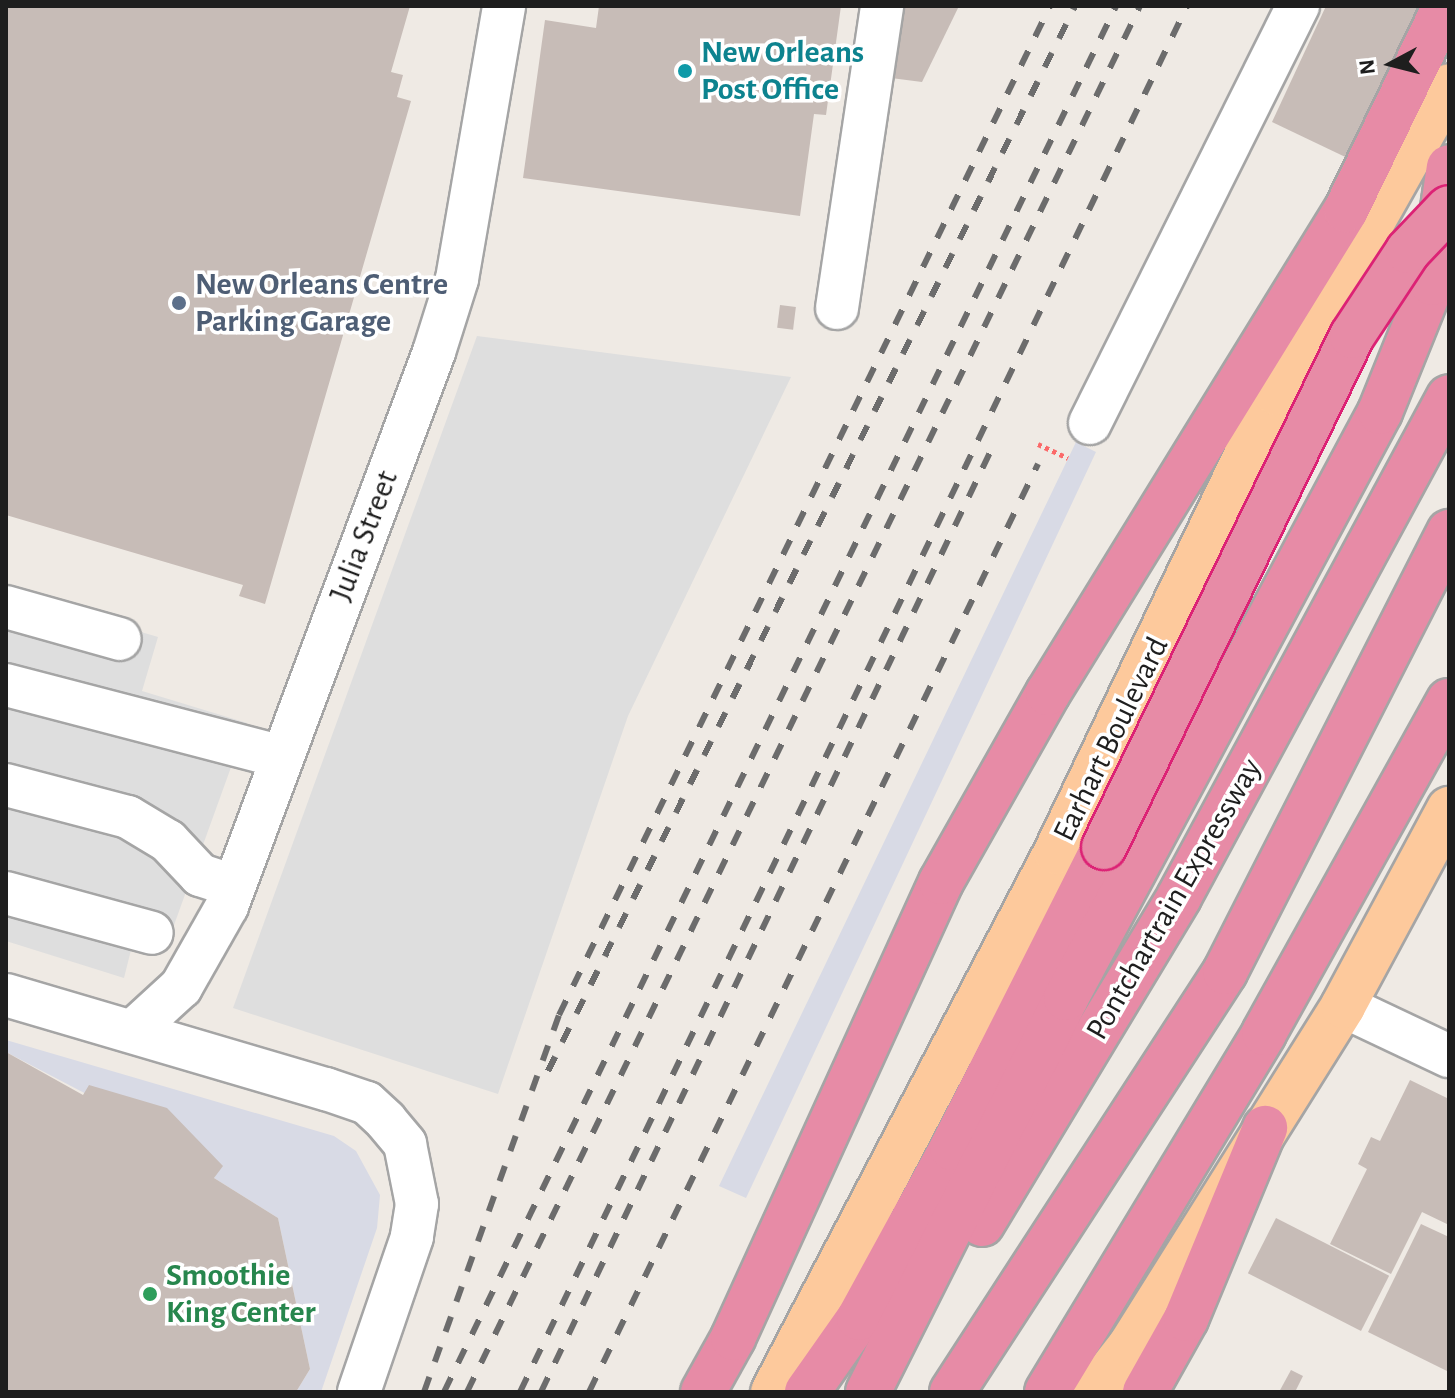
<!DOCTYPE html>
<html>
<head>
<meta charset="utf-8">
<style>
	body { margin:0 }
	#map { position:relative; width:1455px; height:1398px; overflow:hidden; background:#efeae4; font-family:"Alegreya Sans",sans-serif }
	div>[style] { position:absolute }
	.parking>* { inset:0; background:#dedede }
	.plaza>* { inset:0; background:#d8dae5 }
	.building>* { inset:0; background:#c7bcb7; transform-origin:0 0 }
	.path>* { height:5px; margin-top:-2.5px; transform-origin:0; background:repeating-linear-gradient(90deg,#fb6969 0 4px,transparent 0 8px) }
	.roads { filter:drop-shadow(2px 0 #a5a5a5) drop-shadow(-2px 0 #a5a5a5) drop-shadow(0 2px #a5a5a5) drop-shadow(0 -2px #a5a5a5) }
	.minor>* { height:42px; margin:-21px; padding:0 21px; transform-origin:21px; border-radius:21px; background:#fff }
	.major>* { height:44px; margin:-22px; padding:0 22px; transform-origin:22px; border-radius:22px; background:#fdc99c }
	.highway>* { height:44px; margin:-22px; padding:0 22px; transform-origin:22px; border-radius:22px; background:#e78ba6 }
	.rail>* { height:6px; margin-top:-3px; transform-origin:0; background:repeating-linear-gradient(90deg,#6c6c6c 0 16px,transparent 0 32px) }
	.bridges { filter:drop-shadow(2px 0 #dc2275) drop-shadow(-2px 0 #dc2275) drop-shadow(0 2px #dc2275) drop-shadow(0 -2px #dc2275) }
	.highway-bridge>* { height:44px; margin:-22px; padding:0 22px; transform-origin:22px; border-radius:22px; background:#e78ba6 }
	.dots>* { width:22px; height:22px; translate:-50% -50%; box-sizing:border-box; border:4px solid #fff; border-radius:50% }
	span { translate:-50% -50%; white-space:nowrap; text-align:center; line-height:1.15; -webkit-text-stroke:7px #fff; paint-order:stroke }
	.culture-label { font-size:32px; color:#0d838f; font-weight:700 }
	.left { translate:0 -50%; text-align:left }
	.service-label { font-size:32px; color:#4e5e75; font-weight:700 }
	.street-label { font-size:32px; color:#1e1e1e }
	.leisure-label { font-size:32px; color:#27864d; font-weight:700 }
	.frame { position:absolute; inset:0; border:8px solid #1e1e1e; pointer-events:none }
	.north { position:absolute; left:1351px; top:24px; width:80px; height:80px; -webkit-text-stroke:6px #fff; paint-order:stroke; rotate:263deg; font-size:22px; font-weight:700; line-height:32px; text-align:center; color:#1e1e1e }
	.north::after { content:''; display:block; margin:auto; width:28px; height:36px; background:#1e1e1e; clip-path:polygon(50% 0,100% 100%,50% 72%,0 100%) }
</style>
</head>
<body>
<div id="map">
	<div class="parking">
		<i style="clip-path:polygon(477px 336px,791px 377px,628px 716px,498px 1094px,233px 1008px)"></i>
		<i style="clip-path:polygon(6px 592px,158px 637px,142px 691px,247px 723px,165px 950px,132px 946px,124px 978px,6px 941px)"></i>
	</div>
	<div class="plaza">
		<i style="clip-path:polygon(1076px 442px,1096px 452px,746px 1198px,719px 1186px)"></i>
		<i style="clip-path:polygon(6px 1040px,334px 1136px,356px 1151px,380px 1195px,377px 1228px,321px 1392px,296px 1392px,310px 1369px,278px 1218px,214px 1178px,222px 1165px,6px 1052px)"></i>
	</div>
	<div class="building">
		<i style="clip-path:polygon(6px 6px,410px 6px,391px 72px,403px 75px,397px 97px,411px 101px,265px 604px,239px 596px,243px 585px,6px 515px)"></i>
		<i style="clip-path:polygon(599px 6px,841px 6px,826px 115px,814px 114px,800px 216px,523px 178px,545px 20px,596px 28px)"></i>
		<i style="clip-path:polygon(901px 6px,959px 6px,922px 82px,891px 78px)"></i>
		<i style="clip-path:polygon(1326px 6px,1432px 6px,1360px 164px,1272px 122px)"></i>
		<i style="left:780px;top:305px;width:16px;height:23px;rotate:7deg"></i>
		<i style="clip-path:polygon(6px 1052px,83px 1095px,89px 1085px,167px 1108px,223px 1166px,214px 1178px,278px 1218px,310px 1369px,296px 1392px,6px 1392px)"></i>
		<i style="clip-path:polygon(1410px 1080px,1449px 1099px,1449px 1225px,1422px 1212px,1391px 1274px,1330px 1244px,1367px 1169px,1358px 1164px,1371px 1137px,1380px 1141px)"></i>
		<i style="left:1276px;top:1218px;width:127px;height:62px;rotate:27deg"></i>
		<i style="clip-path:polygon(1421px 1224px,1449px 1237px,1449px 1372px,1368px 1332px)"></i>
		<i style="clip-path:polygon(1291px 1370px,1303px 1376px,1295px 1392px,1279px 1392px)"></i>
	</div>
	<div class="path">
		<i style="left:1038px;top:444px;width:33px;rotate:25deg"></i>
	</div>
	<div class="roads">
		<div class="minor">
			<i style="left:837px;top:308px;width:305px;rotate:-81.5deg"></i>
			<i style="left:1090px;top:423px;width:466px;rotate:-63.5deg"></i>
			<i style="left:6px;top:607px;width:118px;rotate:15.7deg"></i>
			<i style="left:6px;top:685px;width:285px;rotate:14.6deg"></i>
			<i style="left:6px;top:785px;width:126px;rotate:14.7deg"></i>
			<i style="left:128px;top:817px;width:47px;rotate:31deg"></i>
			<i style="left:168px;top:841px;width:47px;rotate:46.7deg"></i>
			<i style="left:200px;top:875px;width:36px;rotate:18deg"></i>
			<i style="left:6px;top:893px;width:151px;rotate:15.3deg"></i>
			<i style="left:6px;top:995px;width:334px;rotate:16.4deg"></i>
			<i style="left:326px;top:1089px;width:43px;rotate:18.9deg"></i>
			<i style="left:367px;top:1103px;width:26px;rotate:43deg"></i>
			<i style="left:386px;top:1121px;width:30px;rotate:50deg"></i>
			<i style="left:405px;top:1144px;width:61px;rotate:78.7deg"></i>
			<i style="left:417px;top:1204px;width:33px;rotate:99deg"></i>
			<i style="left:412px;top:1237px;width:164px;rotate:108.9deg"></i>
			<i style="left:1343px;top:1006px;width:117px;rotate:25.3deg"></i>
			<i style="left:134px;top:1030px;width:64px;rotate:-42.5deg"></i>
			<i style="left:181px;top:987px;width:93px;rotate:-60.4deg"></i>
			<i style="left:227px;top:906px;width:591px;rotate:-69.51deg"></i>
			<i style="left:434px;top:352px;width:77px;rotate:-72.5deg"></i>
			<i style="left:457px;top:279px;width:277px;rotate:-80.2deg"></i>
		</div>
		<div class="major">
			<i style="left:773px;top:1392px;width:610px;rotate:-62.34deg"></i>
			<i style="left:1056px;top:852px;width:509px;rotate:-64.39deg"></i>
			<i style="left:1276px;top:393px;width:352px;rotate:-60.6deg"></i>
			<i style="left:1094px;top:1392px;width:58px;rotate:-52deg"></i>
			<i style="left:1130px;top:1346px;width:401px;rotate:-57.9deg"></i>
			<i style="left:1343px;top:1006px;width:224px;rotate:-61.7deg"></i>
		</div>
		<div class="highway">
			<i style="left:982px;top:1224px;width:382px;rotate:-58.9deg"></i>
			<i style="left:1179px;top:897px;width:568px;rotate:-61.63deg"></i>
			<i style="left:703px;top:1392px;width:62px;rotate:-60.9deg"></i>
			<i style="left:733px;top:1338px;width:501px;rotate:-65.48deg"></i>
			<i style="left:941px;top:882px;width:217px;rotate:-60.5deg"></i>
			<i style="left:1048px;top:693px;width:568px;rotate:-58.33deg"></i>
			<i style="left:1346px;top:210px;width:227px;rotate:-64.1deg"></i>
			<i style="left:807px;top:1392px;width:90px;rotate:-54.9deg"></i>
			<i style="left:859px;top:1318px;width:194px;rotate:-61.3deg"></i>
			<i style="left:952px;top:1148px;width:337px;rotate:-63.2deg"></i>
			<i style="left:868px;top:1392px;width:441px;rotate:-63.3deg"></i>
			<i style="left:1066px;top:998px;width:665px;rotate:-61.82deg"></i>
			<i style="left:1380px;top:412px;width:139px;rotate:-68deg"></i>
			<i style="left:1432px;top:283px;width:117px;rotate:-81.7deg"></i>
			<i style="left:952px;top:1392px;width:501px;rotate:-56.98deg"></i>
			<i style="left:1225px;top:972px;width:494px;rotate:-63deg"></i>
			<i style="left:1047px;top:1392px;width:419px;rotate:-58.8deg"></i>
			<i style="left:1264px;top:1033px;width:380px;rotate:-60.9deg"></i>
			<i style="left:1145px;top:1392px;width:84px;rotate:-60.7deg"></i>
			<i style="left:1186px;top:1319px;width:207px;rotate:-67.5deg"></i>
		</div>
	</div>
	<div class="rail">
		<i style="left:548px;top:1071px;width:1188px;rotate:-63.67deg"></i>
		<i style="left:424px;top:1392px;width:400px;rotate:-70.3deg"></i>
		<i style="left:559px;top:1015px;width:1122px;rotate:-64.05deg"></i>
		<i style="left:444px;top:1392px;width:1540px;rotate:-64.13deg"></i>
		<i style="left:467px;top:1392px;width:1541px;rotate:-64.1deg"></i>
		<i style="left:520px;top:1392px;width:1538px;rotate:-64.3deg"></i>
		<i style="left:541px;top:1392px;width:1051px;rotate:-64.46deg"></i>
		<i style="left:589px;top:1392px;width:1031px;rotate:-64.18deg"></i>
	</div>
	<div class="bridges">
		<div class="highway-bridge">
			<i style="left:1104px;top:847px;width:568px;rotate:-64.11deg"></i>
			<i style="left:1352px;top:336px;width:102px;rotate:-56.6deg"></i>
			<i style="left:1408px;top:251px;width:59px;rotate:-46.4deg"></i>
		</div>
	</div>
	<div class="dots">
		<i style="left:685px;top:71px;background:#0f9aa8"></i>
		<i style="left:179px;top:303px;background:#5c6f8a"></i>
		<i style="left:150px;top:1294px;background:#2e9e5b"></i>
	</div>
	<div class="culture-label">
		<span class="left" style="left:701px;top:71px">New Orleans<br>Post Office</span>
	</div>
	<div class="service-label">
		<span class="left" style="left:195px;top:303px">New Orleans Centre<br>Parking Garage</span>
	</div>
	<div class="street-label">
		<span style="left:364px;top:536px;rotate:-69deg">Julia Street</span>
		<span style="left:1111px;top:739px;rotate:-64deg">Earhart Boulevard</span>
		<span style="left:1174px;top:899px;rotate:-60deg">Pontchartrain Expressway</span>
	</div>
	<div class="leisure-label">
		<span class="left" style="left:166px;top:1294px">Smoothie<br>King Center</span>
	</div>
	<div class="frame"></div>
	<div class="north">N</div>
</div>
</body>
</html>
